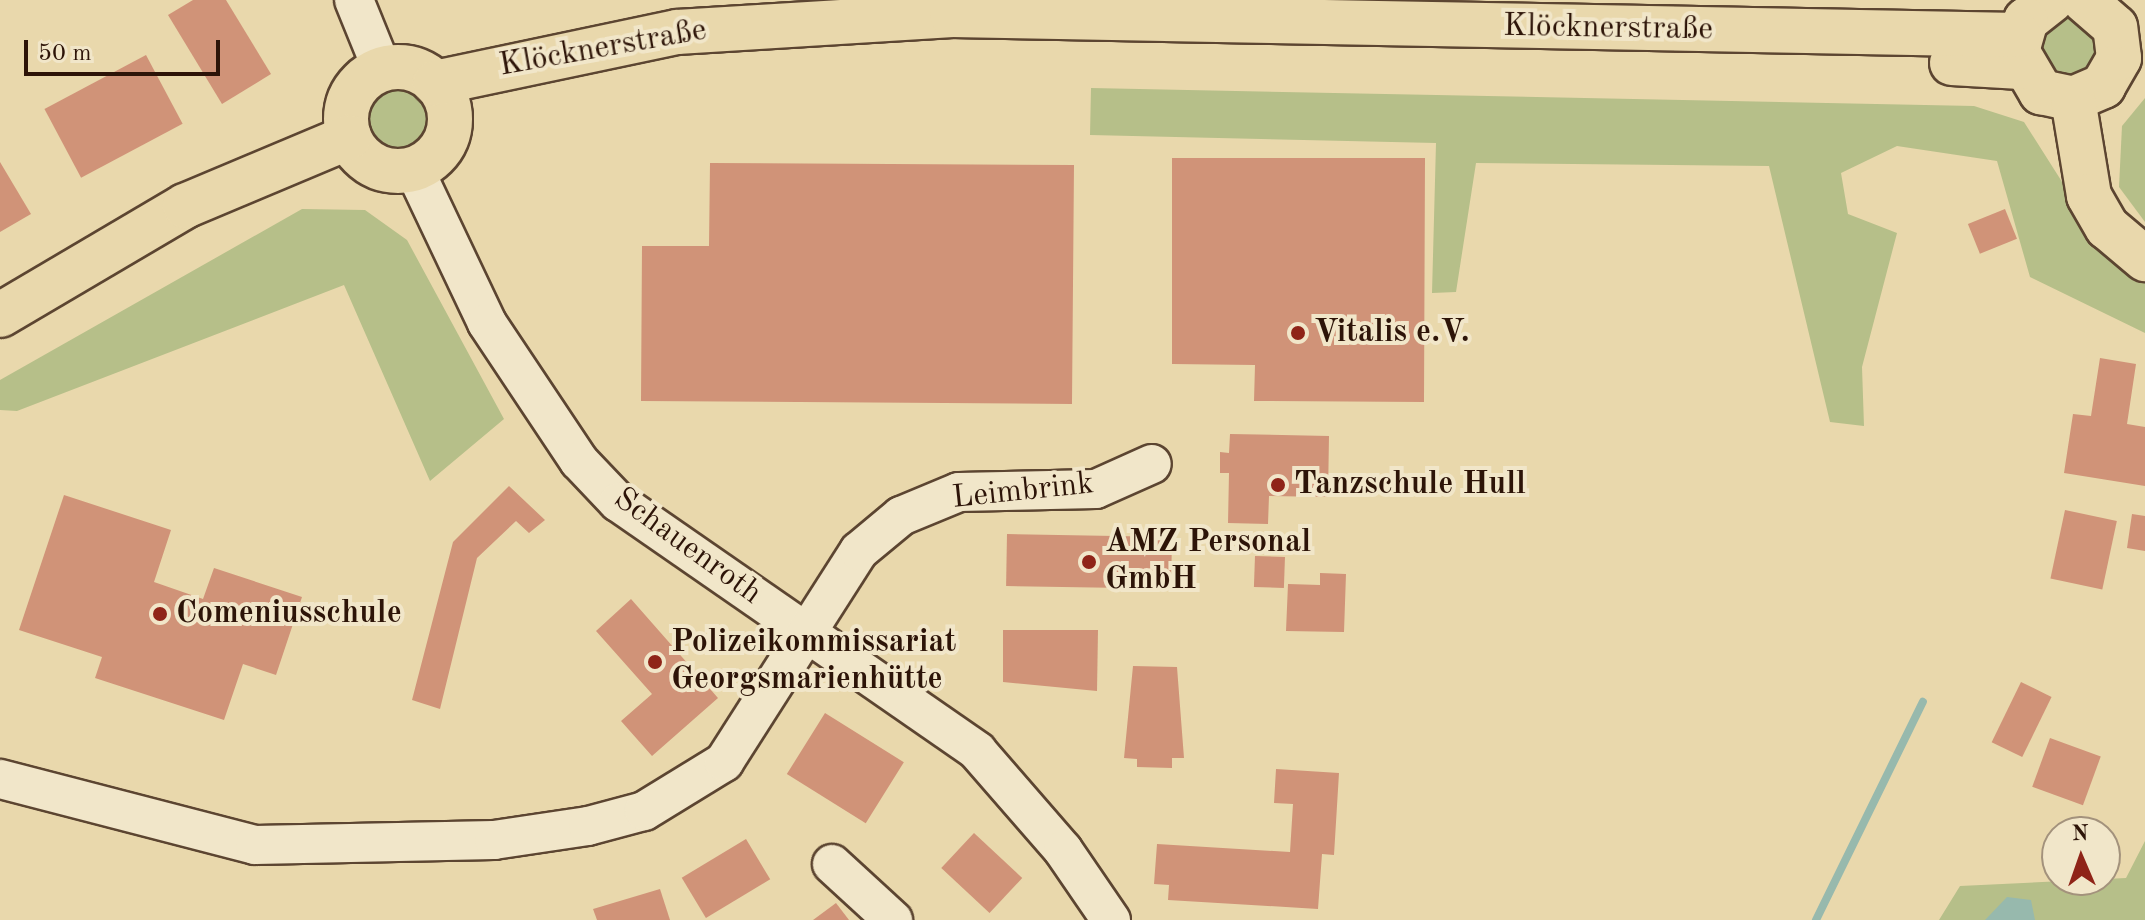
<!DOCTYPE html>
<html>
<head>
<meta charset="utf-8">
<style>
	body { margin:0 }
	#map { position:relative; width:2145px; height:920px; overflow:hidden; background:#e9d8ac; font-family:"Old Standard TT",serif }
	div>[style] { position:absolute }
	.green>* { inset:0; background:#b6bf89 }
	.round { border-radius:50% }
	.water>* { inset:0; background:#97b9ad }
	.stream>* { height:8px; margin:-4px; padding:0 4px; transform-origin:4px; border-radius:4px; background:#97b9ad }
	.building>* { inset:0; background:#d09378; transform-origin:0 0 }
	.roads { filter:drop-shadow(2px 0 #5c4531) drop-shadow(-2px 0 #5c4531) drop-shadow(0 2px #5c4531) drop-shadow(0 -2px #5c4531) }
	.minor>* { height:38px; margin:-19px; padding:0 19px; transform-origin:19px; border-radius:19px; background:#f1e6c9 }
	.major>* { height:44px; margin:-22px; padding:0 22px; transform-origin:22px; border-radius:22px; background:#e9d8ac }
	.major>.ring { margin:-22px; padding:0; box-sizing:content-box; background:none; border:44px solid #e9d8ac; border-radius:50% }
	.highway>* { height:44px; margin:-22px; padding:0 22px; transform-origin:22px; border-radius:22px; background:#e9d8ac }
	.dots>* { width:22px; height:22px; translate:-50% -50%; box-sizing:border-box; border:4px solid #f1e6c9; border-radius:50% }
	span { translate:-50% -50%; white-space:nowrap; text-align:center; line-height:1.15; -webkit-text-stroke:8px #f1e6c9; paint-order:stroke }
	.street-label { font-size:32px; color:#2d1408 }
	.poi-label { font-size:32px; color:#2d1408; font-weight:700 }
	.left { translate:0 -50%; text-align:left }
	.north { position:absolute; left:2041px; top:816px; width:80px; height:80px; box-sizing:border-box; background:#f1e6c9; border:2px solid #a3927c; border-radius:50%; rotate:358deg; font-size:22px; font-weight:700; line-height:32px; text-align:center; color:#2d1408 }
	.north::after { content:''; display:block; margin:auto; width:28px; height:36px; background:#8f2418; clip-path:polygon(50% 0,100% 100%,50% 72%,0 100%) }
	.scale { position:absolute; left:24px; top:40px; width:196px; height:36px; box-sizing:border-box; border:4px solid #2d1408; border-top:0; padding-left:10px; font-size:24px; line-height:28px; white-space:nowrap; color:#2d1408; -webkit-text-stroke:6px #f1e6c9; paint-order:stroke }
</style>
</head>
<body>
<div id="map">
	<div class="green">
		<i style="clip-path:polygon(2067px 13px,2102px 34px,2091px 73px,2060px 79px,2042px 66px,2040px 32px)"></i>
		<i class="round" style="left:363px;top:84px;width:70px;height:70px"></i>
		<i style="clip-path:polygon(1091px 88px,1974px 106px,2024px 122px,2104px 248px,2145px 276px,2145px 333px,2030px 277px,1997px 161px,1897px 146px,1841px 173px,1848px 214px,1897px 233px,1862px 367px,1864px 426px,1830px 422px,1769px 166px,1476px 163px,1456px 292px,1432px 293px,1436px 143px,1090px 135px)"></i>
		<i style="clip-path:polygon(2145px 98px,2145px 222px,2119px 187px,2122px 126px)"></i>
		<i style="clip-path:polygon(302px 209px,365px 210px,407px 240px,504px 419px,430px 481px,344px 285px,17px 411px,0 410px,0 380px)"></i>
		<i style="clip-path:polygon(2145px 841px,2145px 920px,1939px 920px,1960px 886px,2126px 878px)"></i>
	</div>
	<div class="water">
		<i style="clip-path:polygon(2007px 897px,2031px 900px,2035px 920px,1985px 920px)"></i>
	</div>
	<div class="stream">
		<i style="left:1816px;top:920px;width:243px;rotate:-63.9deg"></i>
	</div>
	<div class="building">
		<i style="clip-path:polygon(193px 0,226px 0,271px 74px,222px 104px,168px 15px)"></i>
		<i style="left:146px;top:55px;width:78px;height:115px;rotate:62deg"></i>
		<i style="clip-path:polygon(1172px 158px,1425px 158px,1424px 402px,1254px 401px,1255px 365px,1172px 364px)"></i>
		<i style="clip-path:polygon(0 162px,31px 214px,0 232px)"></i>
		<i style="clip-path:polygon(710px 163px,1074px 165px,1072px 404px,641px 401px,642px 246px,709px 246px)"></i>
		<i style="left:2005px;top:209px;width:32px;height:40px;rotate:68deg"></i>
		<i style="clip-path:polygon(2100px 358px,2136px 364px,2127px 424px,2145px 427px,2145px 486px,2064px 473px,2073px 414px,2091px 416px)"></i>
		<i style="clip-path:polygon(1230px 434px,1329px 436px,1328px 497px,1269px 496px,1268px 524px,1228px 523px,1229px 473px,1220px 473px,1220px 452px,1229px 453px)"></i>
		<i style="clip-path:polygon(509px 486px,545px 520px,529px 533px,516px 521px,477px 558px,440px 709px,412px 700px,453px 542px)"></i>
		<i style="clip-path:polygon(64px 495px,171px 530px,154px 582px,203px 599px,214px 568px,302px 597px,276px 675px,243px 664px,224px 720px,95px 678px,102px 657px,19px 630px)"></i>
		<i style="left:2065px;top:510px;width:53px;height:70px;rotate:12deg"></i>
		<i style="clip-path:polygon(2132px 514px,2145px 516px,2145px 551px,2127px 548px)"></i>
		<i style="left:1007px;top:534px;width:165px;height:52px;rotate:1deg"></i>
		<i style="left:1255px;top:556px;width:30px;height:31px;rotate:2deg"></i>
		<i style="clip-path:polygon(1320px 573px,1346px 574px,1344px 632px,1286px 631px,1288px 584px,1320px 585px)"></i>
		<i style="clip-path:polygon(631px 599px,718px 698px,652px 756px,621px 721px,652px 694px,596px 631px)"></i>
		<i style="clip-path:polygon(1003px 630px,1098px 630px,1097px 691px,1003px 682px)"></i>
		<i style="clip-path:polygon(1133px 666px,1177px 667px,1184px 758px,1172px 758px,1172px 768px,1137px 767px,1137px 759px,1124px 758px)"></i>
		<i style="left:2021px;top:682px;width:34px;height:67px;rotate:26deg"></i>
		<i style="left:825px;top:713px;width:93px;height:72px;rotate:32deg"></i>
		<i style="left:2050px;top:738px;width:54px;height:52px;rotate:20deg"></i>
		<i style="clip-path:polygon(1276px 769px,1339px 773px,1334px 855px,1322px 854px,1318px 909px,1168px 900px,1169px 885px,1154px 884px,1157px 844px,1290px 852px,1293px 804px,1274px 803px)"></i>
		<i style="left:974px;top:833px;width:66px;height:48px;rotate:43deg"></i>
		<i style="left:746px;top:839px;width:47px;height:75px;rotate:59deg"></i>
		<i style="clip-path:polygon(660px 889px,670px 920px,597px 920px,593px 909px)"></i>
		<i style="clip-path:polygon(836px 903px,849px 920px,813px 920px)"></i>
	</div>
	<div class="roads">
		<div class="minor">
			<i style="left:354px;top:0;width:74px;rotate:67.9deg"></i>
			<i style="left:414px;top:169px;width:170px;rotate:64.6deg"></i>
			<i style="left:487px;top:323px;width:166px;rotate:56.3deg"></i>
			<i style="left:579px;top:461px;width:57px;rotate:46.4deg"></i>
			<i style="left:618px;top:502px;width:437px;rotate:34.7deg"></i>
			<i style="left:977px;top:751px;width:131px;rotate:49deg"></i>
			<i style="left:1063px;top:850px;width:85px;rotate:55.6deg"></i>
			<i style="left:0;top:779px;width:263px;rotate:14.5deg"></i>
			<i style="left:255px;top:845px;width:239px;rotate:-1.2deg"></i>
			<i style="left:494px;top:840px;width:95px;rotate:-8.5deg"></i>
			<i style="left:588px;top:826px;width:58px;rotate:-15deg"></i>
			<i style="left:644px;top:811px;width:94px;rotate:-31.5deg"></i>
			<i style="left:724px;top:762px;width:250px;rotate:-57.4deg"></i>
			<i style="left:859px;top:551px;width:55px;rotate:-39.8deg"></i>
			<i style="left:901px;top:516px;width:63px;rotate:-22.5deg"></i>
			<i style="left:959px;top:492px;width:137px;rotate:-1.3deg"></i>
			<i style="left:1096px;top:489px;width:61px;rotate:-24.1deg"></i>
			<i style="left:832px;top:864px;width:83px;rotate:42.6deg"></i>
		</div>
		<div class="major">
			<i style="left:2052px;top:0;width:33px;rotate:142deg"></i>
			<i style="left:2026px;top:20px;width:32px;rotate:106deg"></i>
			<i style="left:2017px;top:51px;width:48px;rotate:59.7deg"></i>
			<i style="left:2041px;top:92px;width:33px;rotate:12deg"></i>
			<i style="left:2073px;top:99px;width:33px;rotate:-23deg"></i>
			<i style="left:2103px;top:86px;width:32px;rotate:-60deg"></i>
			<i style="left:2119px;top:58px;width:31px;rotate:-97deg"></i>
			<i style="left:2115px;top:27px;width:41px;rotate:-138.9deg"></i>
			<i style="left:1952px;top:63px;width:69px;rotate:3.3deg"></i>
			<i class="ring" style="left:346px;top:67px;width:60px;height:60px"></i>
			<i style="left:435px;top:83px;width:247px;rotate:-11.9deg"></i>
			<i style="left:677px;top:32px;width:276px;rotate:-3.5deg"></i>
			<i style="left:952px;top:15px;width:1067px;rotate:1.07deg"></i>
			<i style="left:0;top:315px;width:215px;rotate:-30.5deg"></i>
			<i style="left:185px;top:206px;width:178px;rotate:-22.8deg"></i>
		</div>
		<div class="highway">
			<i style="left:2073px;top:99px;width:98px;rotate:80.6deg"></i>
			<i style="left:2089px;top:196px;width:36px;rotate:60deg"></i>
			<i style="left:2107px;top:227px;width:50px;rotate:40.1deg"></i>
		</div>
	</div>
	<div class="dots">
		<i style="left:1298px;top:333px;background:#8f2418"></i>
		<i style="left:1278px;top:485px;background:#8f2418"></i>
		<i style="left:1089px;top:562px;background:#8f2418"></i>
		<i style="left:160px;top:614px;background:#8f2418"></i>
		<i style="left:655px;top:662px;background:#8f2418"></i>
	</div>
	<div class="street-label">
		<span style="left:1608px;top:29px;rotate:1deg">Klöcknerstraße</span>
		<span style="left:603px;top:49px;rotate:-10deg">Klöcknerstraße</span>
		<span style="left:1023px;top:492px;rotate:-6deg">Leimbrink</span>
		<span style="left:687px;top:547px;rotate:36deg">Schauenroth</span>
	</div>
	<div class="poi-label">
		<span class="left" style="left:1314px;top:333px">Vitalis e.V.</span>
		<span class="left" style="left:1294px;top:485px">Tanzschule Hull</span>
		<span class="left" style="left:1105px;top:562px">AMZ Personal<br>GmbH</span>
		<span class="left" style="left:176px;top:614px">Comeniusschule</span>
		<span class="left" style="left:671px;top:662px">Polizeikommissariat<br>Georgsmarienhütte</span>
	</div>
	<div class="north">N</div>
	<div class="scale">50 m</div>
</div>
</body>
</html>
